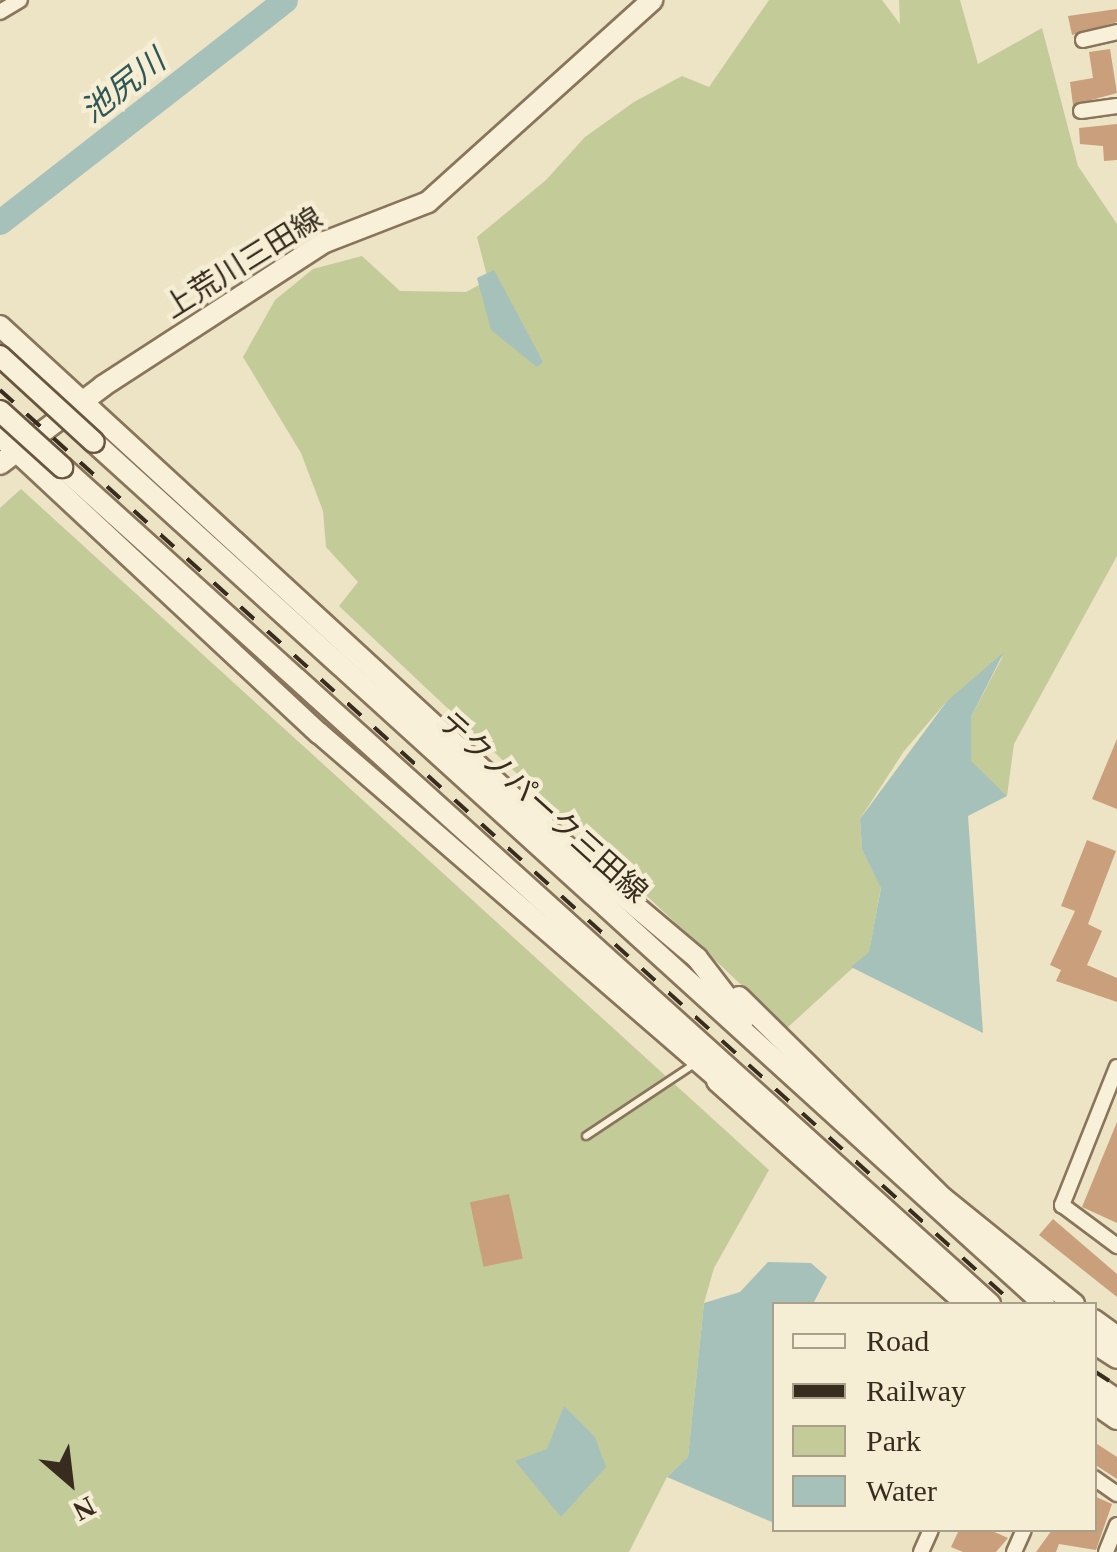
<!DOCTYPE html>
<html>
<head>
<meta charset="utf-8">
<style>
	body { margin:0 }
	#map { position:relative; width:1117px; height:1552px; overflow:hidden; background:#ede3c5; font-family:"Times New Roman","Noto Sans JP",serif }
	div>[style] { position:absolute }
	.green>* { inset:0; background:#c3cb99 }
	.water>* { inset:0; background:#a6c1ba }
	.river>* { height:25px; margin:-12.5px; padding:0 12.5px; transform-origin:12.5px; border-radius:12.5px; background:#a6c1ba }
	.building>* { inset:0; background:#ca9f7c; transform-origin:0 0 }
	.roads { filter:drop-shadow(2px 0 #88755b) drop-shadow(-2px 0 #88755b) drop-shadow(0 2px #88755b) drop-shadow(0 -2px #88755b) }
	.service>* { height:6px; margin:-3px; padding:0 3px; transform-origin:3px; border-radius:3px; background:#f8f0d8 }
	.minor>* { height:14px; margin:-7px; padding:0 7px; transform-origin:7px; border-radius:7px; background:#f8f0d8 }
	.secondary>* { height:20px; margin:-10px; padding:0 10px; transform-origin:10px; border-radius:10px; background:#f8f0d8 }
	.rail>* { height:4px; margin-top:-2px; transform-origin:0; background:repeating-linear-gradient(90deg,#382c1f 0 18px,transparent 0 36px) }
	.bridges { filter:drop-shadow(2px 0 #69563f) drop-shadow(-2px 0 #69563f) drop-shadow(0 2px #69563f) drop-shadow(0 -2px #69563f) }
	.secondary-bridge>* { height:20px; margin:-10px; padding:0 10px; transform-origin:10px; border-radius:10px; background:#f8f0d8 }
	span { translate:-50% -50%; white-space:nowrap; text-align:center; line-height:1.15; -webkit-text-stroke:9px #f5edd4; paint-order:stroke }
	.street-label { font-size:30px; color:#382c1f }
	.water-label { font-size:32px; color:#2f5756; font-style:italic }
	.legend { position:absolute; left:772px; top:1302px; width:325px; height:230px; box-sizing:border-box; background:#f5edd4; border:2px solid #a9a08c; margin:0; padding:12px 18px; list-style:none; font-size:30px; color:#382c1f }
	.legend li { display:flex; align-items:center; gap:20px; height:50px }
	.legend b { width:50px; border:2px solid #a9a08c }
	.north { position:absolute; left:20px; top:1432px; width:100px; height:100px; -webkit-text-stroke:8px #f5edd4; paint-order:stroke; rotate:152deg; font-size:28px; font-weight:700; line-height:40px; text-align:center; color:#382c1f }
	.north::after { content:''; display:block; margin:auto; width:35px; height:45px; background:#382c1f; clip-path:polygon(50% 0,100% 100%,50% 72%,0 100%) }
</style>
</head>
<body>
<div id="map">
	<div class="green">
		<i style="clip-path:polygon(769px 0,882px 0,900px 24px,899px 0,960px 0,978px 64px,1042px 28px,1078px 166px,1117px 224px,1117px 556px,1014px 744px,1007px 796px,970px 761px,971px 717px,1003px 656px,947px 701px,904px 751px,860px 819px,862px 850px,881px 887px,869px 953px,787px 1028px,339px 606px,358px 582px,326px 547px,323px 511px,301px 453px,243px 357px,275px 300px,313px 269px,362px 256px,400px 291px,466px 292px,488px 280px,477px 237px,546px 180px,585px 137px,634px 102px,682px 76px,709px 87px)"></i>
		<i style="clip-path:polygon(21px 489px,769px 1170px,714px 1268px,704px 1303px,688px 1457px,667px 1477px,629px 1552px,0 1552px,0 508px)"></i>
	</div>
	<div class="water">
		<i style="clip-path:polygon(494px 270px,543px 362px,537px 367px,491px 330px,477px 278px)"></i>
		<i style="clip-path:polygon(1004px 652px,971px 717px,971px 761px,1007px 796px,968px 816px,983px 1033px,851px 967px,869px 952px,881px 888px,862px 850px,860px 819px,947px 701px)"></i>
		<i style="clip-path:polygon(768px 1262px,811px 1263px,827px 1277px,813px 1304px,774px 1304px,774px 1523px,667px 1477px,688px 1457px,704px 1303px,740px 1292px)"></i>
		<i style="clip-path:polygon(564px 1406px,595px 1437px,606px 1467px,561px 1517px,515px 1461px,547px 1449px)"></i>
	</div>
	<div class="river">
		<i style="left:0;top:222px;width:361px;rotate:-37.9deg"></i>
	</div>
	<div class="building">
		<i style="clip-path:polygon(1117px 9px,1117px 22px,1072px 35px,1068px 16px)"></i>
		<i style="clip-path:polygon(1110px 49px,1117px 93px,1073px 105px,1070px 82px,1093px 78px,1089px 52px)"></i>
		<i style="clip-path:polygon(1117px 124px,1117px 160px,1104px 161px,1103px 146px,1080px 144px,1079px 128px)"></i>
		<i style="clip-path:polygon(1117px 739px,1117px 809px,1092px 799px)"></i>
		<i style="clip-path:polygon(1087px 840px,1116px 851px,1088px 924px,1102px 931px,1087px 965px,1117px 978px,1117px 1002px,1056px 981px,1061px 970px,1050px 965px,1075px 911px,1061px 906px)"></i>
		<i style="clip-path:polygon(1117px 1122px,1117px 1223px,1082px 1207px)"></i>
		<i style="left:509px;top:1194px;width:66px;height:40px;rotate:78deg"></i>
		<i style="clip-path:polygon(1053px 1219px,1117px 1274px,1117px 1297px,1039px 1235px)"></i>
		<i style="clip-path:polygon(1094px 1442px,1117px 1457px,1117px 1479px,1094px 1464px)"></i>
		<i style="clip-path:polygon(1094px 1496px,1112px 1504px,1096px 1550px,1059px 1544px,1056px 1552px,1036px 1552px,1052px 1530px,1094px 1530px)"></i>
		<i style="clip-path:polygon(959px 1530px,990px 1530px,1008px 1538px,996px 1552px,963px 1552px,951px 1547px)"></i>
	</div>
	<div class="roads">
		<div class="service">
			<i style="left:586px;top:1136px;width:128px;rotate:-33.6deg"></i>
		</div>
		<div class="minor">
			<i style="left:0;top:12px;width:23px;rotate:-31deg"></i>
			<i style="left:1083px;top:40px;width:35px;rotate:-13deg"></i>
			<i style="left:1081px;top:111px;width:36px;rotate:-8deg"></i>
			<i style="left:1117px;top:1067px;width:149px;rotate:111.7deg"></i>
			<i style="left:1062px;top:1205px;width:69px;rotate:36.7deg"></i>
			<i style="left:1094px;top:1478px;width:28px;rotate:35deg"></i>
			<i style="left:921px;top:1552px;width:24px;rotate:-66deg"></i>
			<i style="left:1014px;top:1552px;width:24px;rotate:-66deg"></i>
			<i style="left:1106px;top:1552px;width:29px;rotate:-68deg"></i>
		</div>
		<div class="secondary">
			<i style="left:0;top:326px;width:792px;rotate:42.59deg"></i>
			<i style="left:583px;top:862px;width:149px;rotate:40.1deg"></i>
			<i style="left:697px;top:958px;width:77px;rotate:52.4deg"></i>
			<i style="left:0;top:436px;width:436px;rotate:43deg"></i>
			<i style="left:319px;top:733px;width:542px;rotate:40.89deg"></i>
			<i style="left:94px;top:442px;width:1283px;rotate:42.22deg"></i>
			<i style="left:0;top:464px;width:129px;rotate:-37.1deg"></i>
			<i style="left:103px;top:386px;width:265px;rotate:-33deg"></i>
			<i style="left:325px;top:242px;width:110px;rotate:-21.2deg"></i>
			<i style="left:428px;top:202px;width:302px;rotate:-42deg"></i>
			<i style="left:62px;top:467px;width:1250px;rotate:42.05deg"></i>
			<i style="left:739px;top:997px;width:286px;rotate:44.6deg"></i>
			<i style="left:943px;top:1198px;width:169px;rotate:39deg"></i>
			<i style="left:717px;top:1081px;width:334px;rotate:41.8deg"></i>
			<i style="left:1094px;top:1320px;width:29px;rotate:36deg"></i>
			<i style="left:1094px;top:1343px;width:27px;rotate:33deg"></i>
			<i style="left:1094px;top:1384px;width:28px;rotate:35deg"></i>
			<i style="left:1094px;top:1403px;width:28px;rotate:35deg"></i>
		</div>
	</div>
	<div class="rail">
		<i style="left:0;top:390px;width:1365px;rotate:42.03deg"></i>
		<i style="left:1094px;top:1371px;width:27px;rotate:33deg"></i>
	</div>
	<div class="bridges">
		<div class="secondary-bridge">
			<i style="left:0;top:356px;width:127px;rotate:42.5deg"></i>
			<i style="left:0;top:411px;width:84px;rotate:42.1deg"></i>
		</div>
	</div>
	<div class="street-label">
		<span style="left:243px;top:263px;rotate:-32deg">上荒川三田線</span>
		<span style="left:543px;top:807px;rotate:42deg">テクノパーク三田線</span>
	</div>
	<div class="water-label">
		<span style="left:123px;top:86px;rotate:-38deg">池尻川</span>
	</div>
	<ul class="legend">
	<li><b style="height:12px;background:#f8f0d8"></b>Road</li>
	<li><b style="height:12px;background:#382c1f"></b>Railway</li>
	<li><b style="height:28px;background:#c3cb99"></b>Park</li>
	<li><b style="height:28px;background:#a6c1ba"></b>Water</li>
	</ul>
	<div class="north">N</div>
</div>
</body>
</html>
